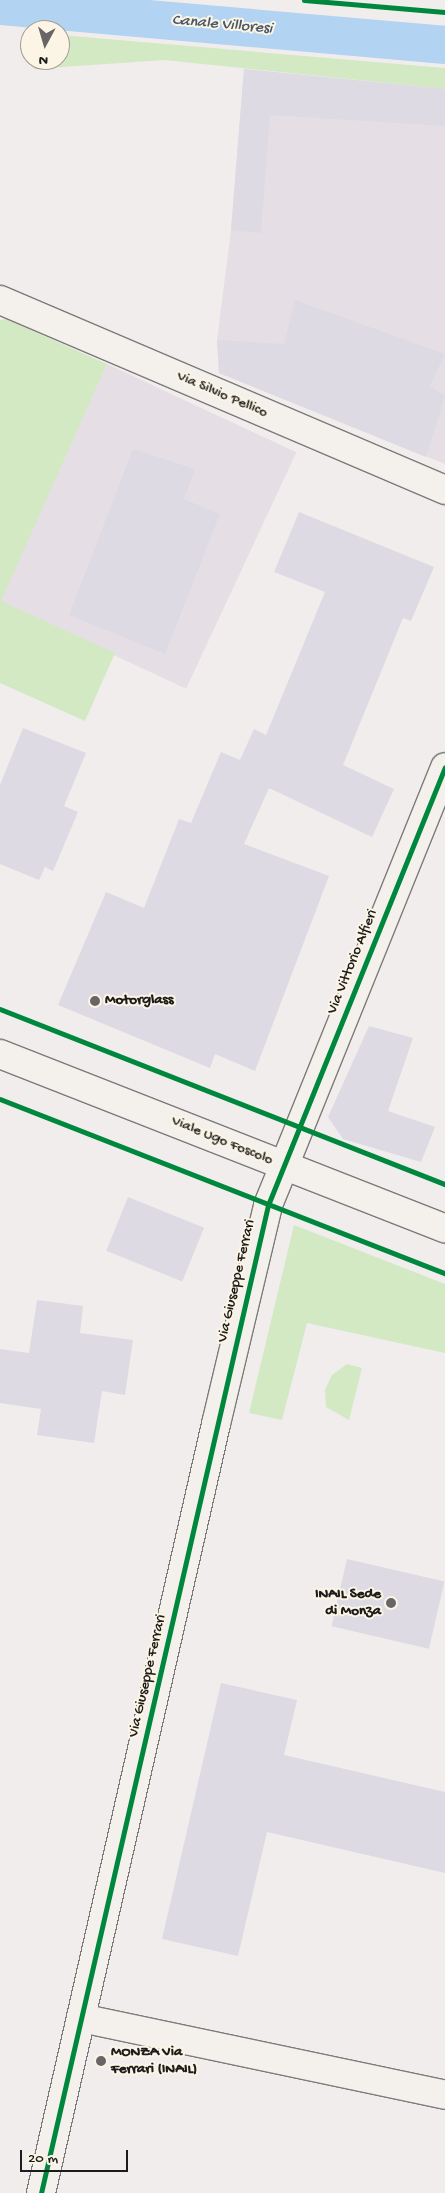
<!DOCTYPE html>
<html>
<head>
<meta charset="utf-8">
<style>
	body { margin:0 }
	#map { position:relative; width:445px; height:2193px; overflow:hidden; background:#f1edec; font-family:"Gochi Hand",sans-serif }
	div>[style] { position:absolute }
	.built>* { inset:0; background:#e5dfe5; transform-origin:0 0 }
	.green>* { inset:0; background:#d2e9c4 }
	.canal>* { height:38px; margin:-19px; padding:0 19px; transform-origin:19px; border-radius:19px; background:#b2d3f1 }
	.building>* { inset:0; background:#dddae3; transform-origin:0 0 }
	.roads { filter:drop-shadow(1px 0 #7c7a7a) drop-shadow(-1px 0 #7c7a7a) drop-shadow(0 1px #7c7a7a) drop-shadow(0 -1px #7c7a7a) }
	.minor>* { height:28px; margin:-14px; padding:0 14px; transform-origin:14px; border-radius:14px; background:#f4f1ec }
	.tertiary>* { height:28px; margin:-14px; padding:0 14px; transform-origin:14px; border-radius:14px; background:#f4f1ec }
	.cycleway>* { height:5px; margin:-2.5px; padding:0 2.5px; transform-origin:2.5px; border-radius:2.5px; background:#00873e }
	.dots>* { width:14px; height:14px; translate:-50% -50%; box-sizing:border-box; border:2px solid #fcf5e5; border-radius:50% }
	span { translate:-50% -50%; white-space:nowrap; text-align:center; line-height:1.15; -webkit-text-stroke:4px #fcf5e5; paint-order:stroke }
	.street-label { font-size:15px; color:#1c1c1c }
	.poi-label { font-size:15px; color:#1c1c1c; font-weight:700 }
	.left { translate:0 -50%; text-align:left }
	.right { translate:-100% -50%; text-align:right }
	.water-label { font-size:16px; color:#475867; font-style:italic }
	.north { position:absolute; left:20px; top:20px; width:50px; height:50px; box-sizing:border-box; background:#fcf5e5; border:1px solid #a29e95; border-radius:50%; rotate:186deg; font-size:14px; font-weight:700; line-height:20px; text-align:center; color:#1c1c1c }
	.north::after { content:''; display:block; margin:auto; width:18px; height:22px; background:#676565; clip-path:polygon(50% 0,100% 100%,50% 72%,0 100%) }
	.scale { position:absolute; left:20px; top:2150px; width:108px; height:22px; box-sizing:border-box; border:2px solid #1c1c1c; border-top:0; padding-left:6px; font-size:15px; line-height:18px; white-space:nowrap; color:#1c1c1c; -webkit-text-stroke:4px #fcf5e5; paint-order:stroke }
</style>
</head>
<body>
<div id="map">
	<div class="built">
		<i style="clip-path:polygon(244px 69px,445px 89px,445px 464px,219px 373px,217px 340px,231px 230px)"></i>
		<i style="left:107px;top:364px;width:209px;height:261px;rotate:25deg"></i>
	</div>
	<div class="green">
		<i style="clip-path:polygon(60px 35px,445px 68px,445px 89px,164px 60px,34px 69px,36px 60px,60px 60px)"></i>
		<i style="clip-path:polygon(6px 319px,107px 364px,1px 601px,115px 653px,85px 721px,0 683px,0 320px)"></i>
		<i style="clip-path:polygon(294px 1225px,445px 1284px,445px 1353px,307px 1323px,282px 1420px,249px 1413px)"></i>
		<i style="clip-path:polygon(347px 1364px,362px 1368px,349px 1420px,326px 1407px,325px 1390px,332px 1375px)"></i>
	</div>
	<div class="canal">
		<i style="left:0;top:6px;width:447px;rotate:5deg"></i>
	</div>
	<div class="building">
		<i style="clip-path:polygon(244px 69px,445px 89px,445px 126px,270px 115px,261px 233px,231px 230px)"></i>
		<i style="clip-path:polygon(295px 300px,445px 354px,430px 386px,445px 396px,426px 457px,219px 373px,217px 340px,284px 344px)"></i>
		<i style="clip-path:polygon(133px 449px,195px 469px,184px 499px,220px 514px,165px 654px,69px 615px)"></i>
		<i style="clip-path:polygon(299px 512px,434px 567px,411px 621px,403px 618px,343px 765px,394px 789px,372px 837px,269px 788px,244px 844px,329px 876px,255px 1071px,215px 1054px,210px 1068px,58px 1005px,106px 892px,144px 908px,179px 819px,191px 823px,221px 752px,240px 760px,254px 729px,266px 735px,325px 592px,274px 572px)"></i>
		<i style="clip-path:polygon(23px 728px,86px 753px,64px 806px,78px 812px,53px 871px,45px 867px,39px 880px,0 864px,0 785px)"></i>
		<i style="clip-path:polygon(369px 1026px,413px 1038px,388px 1111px,435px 1127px,421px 1162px,343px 1139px,328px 1117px)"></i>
		<i style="left:128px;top:1197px;width:82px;height:58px;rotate:22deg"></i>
		<i style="clip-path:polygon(37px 1300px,83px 1306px,80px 1333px,133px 1340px,125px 1395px,102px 1391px,94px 1443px,37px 1435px,41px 1409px,0 1403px,0 1349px,29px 1353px)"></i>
		<i style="left:347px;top:1559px;width:100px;height:69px;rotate:13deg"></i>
		<i style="clip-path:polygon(221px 1683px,297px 1700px,284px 1755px,445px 1792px,445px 1873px,267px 1832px,238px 1956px,162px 1939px)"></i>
	</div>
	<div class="roads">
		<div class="minor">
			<i style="left:0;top:300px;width:484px;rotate:23.1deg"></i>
			<i style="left:284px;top:1166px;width:430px;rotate:-68deg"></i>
			<i style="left:81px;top:2018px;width:372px;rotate:11.9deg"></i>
		</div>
		<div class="tertiary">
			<i style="left:0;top:1054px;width:478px;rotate:21.4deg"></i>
			<i style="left:41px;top:2193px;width:789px;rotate:-77.18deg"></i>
			<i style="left:216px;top:1424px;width:225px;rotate:-76.6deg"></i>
			<i style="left:268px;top:1205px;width:42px;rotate:-67.7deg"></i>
		</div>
	</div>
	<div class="cycleway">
		<i style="left:304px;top:0;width:142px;rotate:4.9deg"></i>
		<i style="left:0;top:1009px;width:478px;rotate:21.5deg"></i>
		<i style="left:0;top:1099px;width:478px;rotate:21.4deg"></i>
		<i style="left:41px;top:2193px;width:1014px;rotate:-77.06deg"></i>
		<i style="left:268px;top:1205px;width:472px;rotate:-68deg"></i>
	</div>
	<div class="dots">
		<i style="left:95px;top:1001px;background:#676565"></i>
		<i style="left:391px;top:1603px;background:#676565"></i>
		<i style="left:101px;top:2061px;background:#676565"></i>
	</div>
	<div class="street-label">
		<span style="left:222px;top:395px;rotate:23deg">Via Silvio Pellico</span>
		<span style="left:353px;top:962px;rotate:-68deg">Via Vittorio Alfieri</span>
		<span style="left:222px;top:1141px;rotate:22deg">Viale Ugo Foscolo</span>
		<span style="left:237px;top:1281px;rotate:-77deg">Via Giuseppe Ferrari</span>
		<span style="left:148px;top:1676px;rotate:-77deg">Via Giuseppe Ferrari</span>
	</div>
	<div class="poi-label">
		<span class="left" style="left:105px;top:1001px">Motorglass</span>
		<span class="right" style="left:381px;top:1603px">INAIL Sede<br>di Monza</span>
		<span class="left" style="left:111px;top:2061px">MONZA Via<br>Ferrari (INAIL)</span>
	</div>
	<div class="water-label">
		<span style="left:222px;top:26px;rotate:5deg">Canale Villoresi</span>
	</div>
	<div class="north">N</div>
	<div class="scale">20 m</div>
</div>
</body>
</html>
